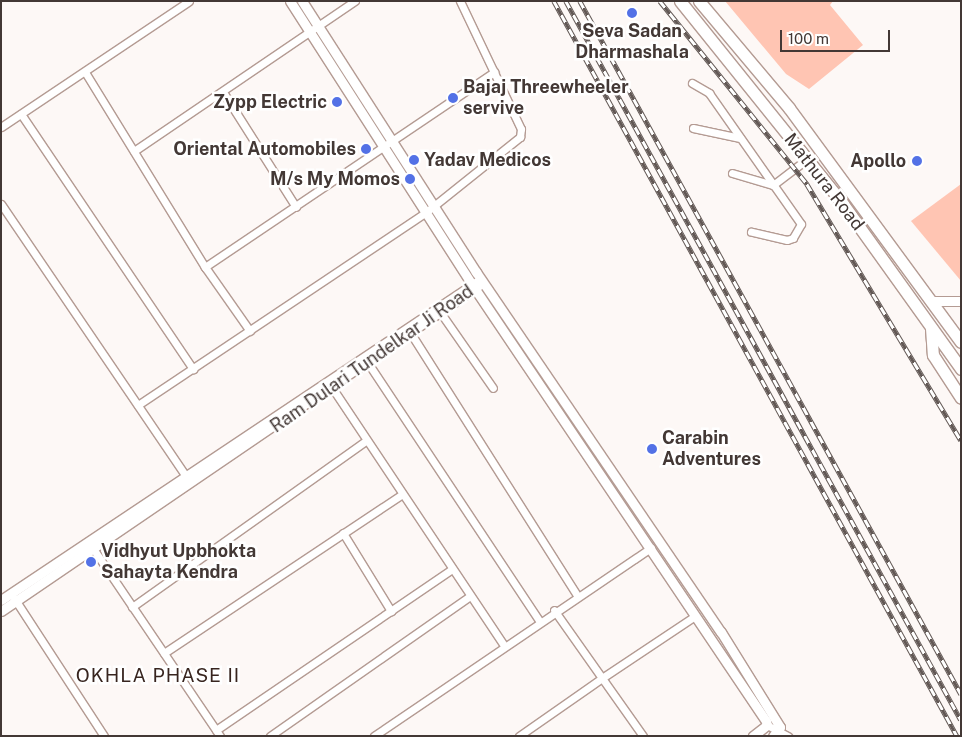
<!DOCTYPE html>
<html>
<head>
<meta charset="utf-8">
<style>
	body { margin:0 }
	#map { position:relative; width:962px; height:737px; overflow:hidden; background:#fdf8f6; font-family:"Public Sans",sans-serif }
	div>[style] { position:absolute }
	.green>* { inset:0; background:#ffc5b3 }
	.roads { filter:drop-shadow(1px 0 #b49b93) drop-shadow(-1px 0 #b49b93) drop-shadow(0 1px #b49b93) drop-shadow(0 -1px #b49b93) }
	.minor>* { height:7px; margin:-3.5px; padding:0 3.5px; transform-origin:3.5px; border-radius:3.5px; background:#fff }
	.tertiary>* { height:9px; margin:-4.5px; padding:0 4.5px; transform-origin:4.5px; border-radius:4.5px; background:#fff }
	.trunk>* { height:11px; margin:-5.5px; padding:0 5.5px; transform-origin:5.5px; border-radius:5.5px; background:#fff }
	.rail>* { height:4.5px; margin-top:-2.25px; transform-origin:0; background:repeating-linear-gradient(90deg,#fff 0 8px,#625855 0 16px); box-sizing:border-box; border-block:1px solid #625855 }
	.dots>* { width:14px; height:14px; translate:-50% -50%; box-sizing:border-box; border:2px solid #fff; border-radius:50% }
	span { translate:-50% -50%; white-space:nowrap; text-align:center; line-height:1.15; -webkit-text-stroke:5px #fff; paint-order:stroke }
	.poi-label { font-size:18px; color:#433835; font-weight:700 }
	.left { translate:0 -50%; text-align:left }
	.right { translate:-100% -50%; text-align:right }
	.street-label { font-size:18px; color:#433835 }
	.neighbourhood-label { font-size:19px; color:#38251f; letter-spacing:1px }
	.frame { position:absolute; inset:0; border:2px solid #433835; pointer-events:none }
	.scale { position:absolute; left:780px; top:30px; width:110px; height:22px; box-sizing:border-box; border:2px solid #433835; border-top:0; padding-left:6px; font-size:15px; line-height:18px; white-space:nowrap; color:#433835; -webkit-text-stroke:4px #fff; paint-order:stroke }
</style>
</head>
<body>
<div id="map">
	<div class="green">
		<i style="clip-path:polygon(725px 1px,833px 1px,830px 5px,863px 45px,809px 89px,786px 74px)"></i>
		<i style="clip-path:polygon(961px 184px,961px 281px,911px 221px)"></i>
	</div>
	<div class="roads">
		<div class="minor">
			<i style="left:85px;top:72px;width:229px;rotate:58.4deg"></i>
			<i style="left:205px;top:267px;width:78px;rotate:54.9deg"></i>
			<i style="left:692px;top:83px;width:20px;rotate:30deg"></i>
			<i style="left:709px;top:93px;width:160px;rotate:54.9deg"></i>
			<i style="left:801px;top:224px;width:16px;rotate:120deg"></i>
			<i style="left:793px;top:238px;width:6px;rotate:162deg"></i>
			<i style="left:787px;top:240px;width:37px;rotate:-167deg"></i>
			<i style="left:223px;top:92px;width:136px;rotate:57.6deg"></i>
			<i style="left:21px;top:114px;width:308px;rotate:56deg"></i>
			<i style="left:1px;top:127px;width:226px;rotate:-33.8deg"></i>
			<i style="left:693px;top:128px;width:48px;rotate:12deg"></i>
			<i style="left:134px;top:151px;width:267px;rotate:-34.2deg"></i>
			<i style="left:732px;top:173px;width:43px;rotate:16.3deg"></i>
			<i style="left:773px;top:185px;width:43px;rotate:-37.4deg"></i>
			<i style="left:1px;top:204px;width:333px;rotate:55.8deg"></i>
			<i style="left:205px;top:267px;width:349px;rotate:-34deg"></i>
			<i style="left:438px;top:309px;width:96px;rotate:55.2deg"></i>
			<i style="left:408px;top:329px;width:315px;rotate:57.6deg"></i>
			<i style="left:368px;top:363px;width:309px;rotate:56.4deg"></i>
			<i style="left:329px;top:383px;width:314px;rotate:56.3deg"></i>
			<i style="left:138px;top:405px;width:345px;rotate:-33.8deg"></i>
			<i style="left:425px;top:213px;width:122px;rotate:-38.7deg"></i>
			<i style="left:520px;top:137px;width:8px;rotate:-83deg"></i>
			<i style="left:521px;top:129px;width:142px;rotate:-115.5deg"></i>
			<i style="left:343px;top:533px;width:92px;rotate:58.4deg"></i>
			<i style="left:90px;top:544px;width:232px;rotate:55.9deg"></i>
			<i style="left:14px;top:598px;width:165px;rotate:56.9deg"></i>
			<i style="left:132px;top:607px;width:288px;rotate:-35.4deg"></i>
			<i style="left:164px;top:653px;width:286px;rotate:-33.7deg"></i>
			<i style="left:767px;top:725px;width:24px;rotate:28deg"></i>
			<i style="left:216px;top:730px;width:286px;rotate:-34.3deg"></i>
			<i style="left:270px;top:736px;width:244px;rotate:-35deg"></i>
			<i style="left:374px;top:736px;width:335px;rotate:-34.2deg"></i>
			<i style="left:519px;top:736px;width:101px;rotate:-34.9deg"></i>
			<i style="left:602px;top:678px;width:83px;rotate:-125.2deg"></i>
			<i style="left:643px;top:736px;width:71px;rotate:-125.3deg"></i>
			<i style="left:602px;top:678px;width:112px;rotate:-33.7deg"></i>
		</div>
		<div class="tertiary">
			<i style="left:290px;top:1px;width:335px;rotate:57.3deg"></i>
			<i style="left:471px;top:283px;width:528px;rotate:56.04deg"></i>
			<i style="left:766px;top:721px;width:4px;rotate:76deg"></i>
			<i style="left:767px;top:725px;width:18px;rotate:142deg"></i>
			<i style="left:302px;top:1px;width:322px;rotate:57.3deg"></i>
			<i style="left:476px;top:272px;width:435px;rotate:55.8deg"></i>
			<i style="left:721px;top:632px;width:112px;rotate:58.2deg"></i>
			<i style="left:780px;top:727px;width:11px;rotate:128deg"></i>
			<i style="left:931px;top:301px;width:30px"></i>
			<i style="left:1px;top:600px;width:572px;rotate:-33.75deg"></i>
			<i style="left:1px;top:611px;width:579px;rotate:-34.29deg"></i>
		</div>
		<div class="trunk">
			<i style="left:680px;top:1px;width:260px;rotate:51.2deg"></i>
			<i style="left:843px;top:204px;width:203px;rotate:54.4deg"></i>
			<i style="left:699px;top:1px;width:140px;rotate:49.9deg"></i>
			<i style="left:789px;top:108px;width:290px;rotate:53.7deg"></i>
			<i style="left:931px;top:328px;width:27px;rotate:86deg"></i>
			<i style="left:933px;top:355px;width:51px;rotate:56.9deg"></i>
		</div>
	</div>
	<div class="rail">
		<i style="left:554px;top:1px;width:838px;rotate:61.26deg"></i>
		<i style="left:566px;top:1px;width:820px;rotate:61.22deg"></i>
		<i style="left:580px;top:1px;width:791px;rotate:61.2deg"></i>
		<i style="left:660px;top:1px;width:235px;rotate:51.2deg"></i>
		<i style="left:807px;top:184px;width:299px;rotate:59deg"></i>
	</div>
	<div class="dots">
		<i style="left:632px;top:13px;background:#5371e6"></i>
		<i style="left:453px;top:98px;background:#5371e6"></i>
		<i style="left:337px;top:102px;background:#5371e6"></i>
		<i style="left:366px;top:149px;background:#5371e6"></i>
		<i style="left:414px;top:160px;background:#5371e6"></i>
		<i style="left:917px;top:161px;background:#5371e6"></i>
		<i style="left:410px;top:179px;background:#5371e6"></i>
		<i style="left:652px;top:449px;background:#5371e6"></i>
		<i style="left:91px;top:562px;background:#5371e6"></i>
	</div>
	<div class="poi-label">
		<span style="left:632px;top:42px">Seva Sadan<br>Dharmashala</span>
		<span class="left" style="left:463px;top:98px">Bajaj Threewheeler<br>servive</span>
		<span class="right" style="left:327px;top:102px">Zypp Electric</span>
		<span class="right" style="left:356px;top:149px">Oriental Automobiles</span>
		<span class="left" style="left:424px;top:160px">Yadav Medicos</span>
		<span class="right" style="left:906px;top:161px">Apollo</span>
		<span class="right" style="left:400px;top:179px">M/s My Momos</span>
		<span class="left" style="left:662px;top:449px">Carabin<br>Adventures</span>
		<span class="left" style="left:101px;top:562px">Vidhyut Upbhokta<br>Sahayta Kendra</span>
	</div>
	<div class="street-label">
		<span style="left:824px;top:182px;rotate:52deg">Mathura Road</span>
		<span style="left:372px;top:359px;rotate:-35deg">Ram Dulari Tundelkar Ji Road</span>
	</div>
	<div class="neighbourhood-label">
		<span style="left:158px;top:676px">OKHLA PHASE II</span>
	</div>
	<div class="frame"></div>
	<div class="scale">100 m</div>
</div>
</body>
</html>
